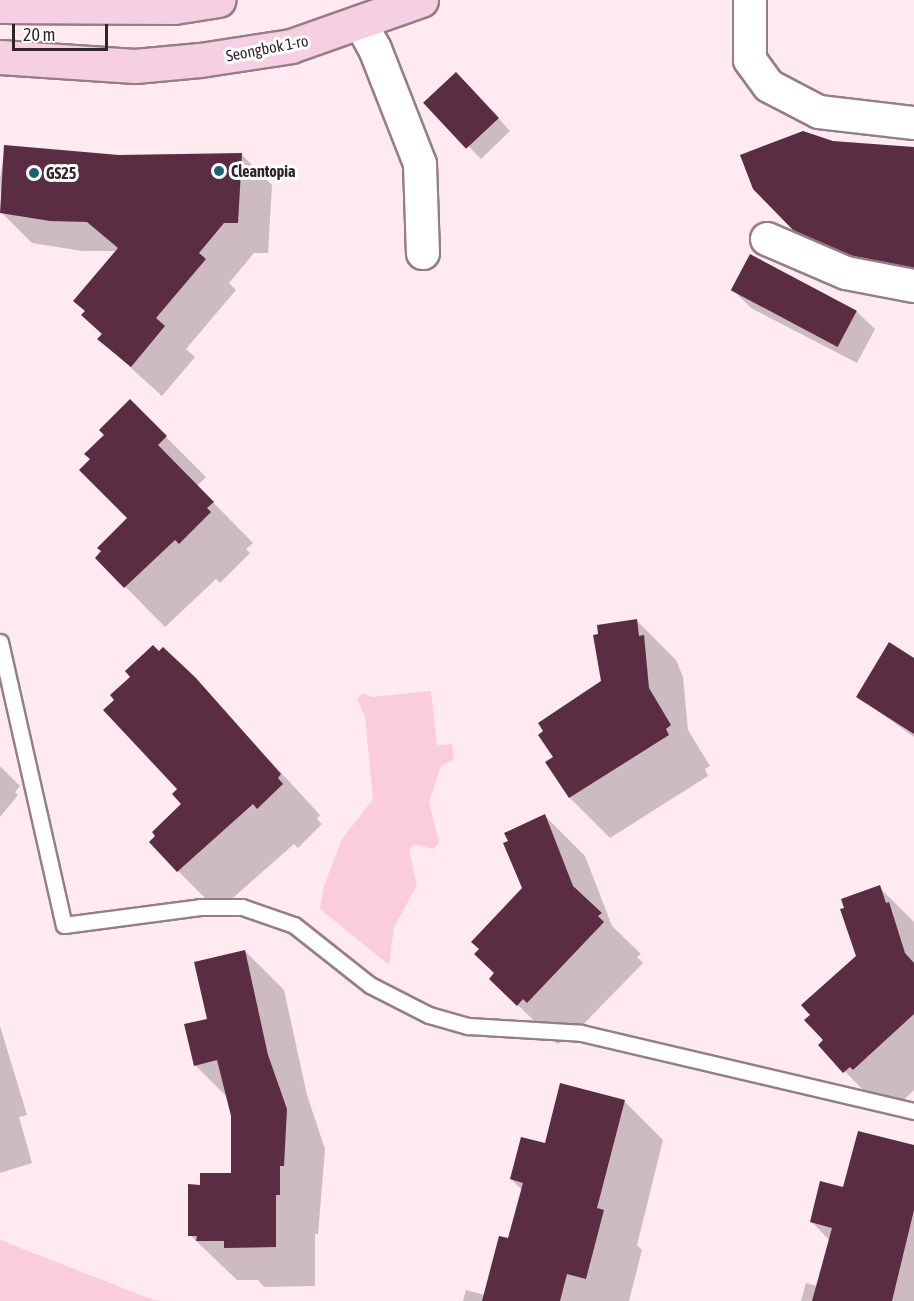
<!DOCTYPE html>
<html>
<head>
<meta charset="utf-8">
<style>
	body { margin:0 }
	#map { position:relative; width:914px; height:1301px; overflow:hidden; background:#ffeaf2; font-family:"Asap Condensed",sans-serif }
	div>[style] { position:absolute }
	.green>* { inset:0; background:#fbcbde }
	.shadow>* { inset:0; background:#0003 }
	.building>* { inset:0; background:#5a2d42; transform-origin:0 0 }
	.roads { filter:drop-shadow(2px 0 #957e87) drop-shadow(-2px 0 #957e87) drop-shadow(0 2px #957e87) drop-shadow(0 -2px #957e87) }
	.lane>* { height:15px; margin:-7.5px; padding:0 7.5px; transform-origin:7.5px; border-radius:7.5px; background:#fff }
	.street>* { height:32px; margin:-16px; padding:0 16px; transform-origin:16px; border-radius:16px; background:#fff }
	.secondary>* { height:33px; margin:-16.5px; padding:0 16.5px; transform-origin:16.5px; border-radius:16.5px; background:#f6cfe2 }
	.dots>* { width:16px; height:16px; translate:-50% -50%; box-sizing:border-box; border:3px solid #fff; border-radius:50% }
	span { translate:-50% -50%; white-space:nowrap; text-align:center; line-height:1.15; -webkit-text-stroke:6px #fff; paint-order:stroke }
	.street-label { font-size:16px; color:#30262a }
	.poi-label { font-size:16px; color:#30262a; font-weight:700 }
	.left { translate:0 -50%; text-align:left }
	.scale { position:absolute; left:12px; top:24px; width:96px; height:27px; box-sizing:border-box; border:3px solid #30262a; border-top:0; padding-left:8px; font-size:18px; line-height:21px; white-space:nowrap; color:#30262a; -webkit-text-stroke:4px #fff; paint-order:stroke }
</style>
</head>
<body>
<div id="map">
	<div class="green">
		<i style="clip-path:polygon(431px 691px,437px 745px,452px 744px,454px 759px,441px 766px,429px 802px,439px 843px,433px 849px,414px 844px,409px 850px,417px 885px,394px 927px,389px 965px,320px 909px,324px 886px,342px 839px,373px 799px,365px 716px,357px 699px,363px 693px,372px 697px)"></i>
		<i style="clip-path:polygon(0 1240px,151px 1299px,162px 1301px,0 1301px)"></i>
	</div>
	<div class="shadow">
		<i style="clip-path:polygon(469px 86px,510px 131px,481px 159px,426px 103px)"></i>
		<i style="clip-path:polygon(832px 143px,914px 148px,914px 286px,817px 253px,794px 229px)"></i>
		<i style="clip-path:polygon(5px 147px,119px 156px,242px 155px,272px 185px,268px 253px,254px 253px,229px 283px,236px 290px,186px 349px,195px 357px,162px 396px,99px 339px,103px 335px,83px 315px,118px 251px,82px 251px,32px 243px,2px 213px,0 179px)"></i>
		<i style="clip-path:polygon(733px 290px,856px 311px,875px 329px,857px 363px,751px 308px)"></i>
		<i style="clip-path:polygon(130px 401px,206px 477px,197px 486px,253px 543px,246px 549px,250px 553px,220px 583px,216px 579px,165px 627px,97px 558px,129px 518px,92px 459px)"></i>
		<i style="clip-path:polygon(636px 620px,676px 660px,683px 677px,688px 730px,710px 766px,705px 769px,708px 776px,610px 838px,570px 798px,548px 763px,555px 758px,602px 682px)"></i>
		<i style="clip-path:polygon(914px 660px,914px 737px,858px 697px)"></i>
		<i style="clip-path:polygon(194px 678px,320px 815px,317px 819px,322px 824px,298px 848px,294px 844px,218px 911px,178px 871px,183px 804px,179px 789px)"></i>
		<i style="clip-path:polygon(0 766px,20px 786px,15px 792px,18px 795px,0 817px)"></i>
		<i style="clip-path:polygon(545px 816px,585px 856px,612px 926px,641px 954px,637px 957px,643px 963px,567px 1041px,564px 1038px,558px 1044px,491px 979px,524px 888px)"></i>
		<i style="clip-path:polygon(879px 887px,914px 922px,914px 1090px,894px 1109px,891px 1106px,884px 1112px,820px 1045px,858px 956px)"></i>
		<i style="clip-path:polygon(245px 951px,284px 990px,307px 1095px,325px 1149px,318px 1234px,315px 1234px,315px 1286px,264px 1287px,258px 1280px,237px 1280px,190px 1235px,201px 1186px,232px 1175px,232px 1115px,228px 1098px,195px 1065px,209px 1020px)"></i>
		<i style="clip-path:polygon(0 1026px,27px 1115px,19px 1117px,32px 1163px,0 1173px)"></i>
		<i style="clip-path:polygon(624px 1101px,663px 1140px,637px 1245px,642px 1250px,629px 1301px,463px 1301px,466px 1290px,485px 1295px,509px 1240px,522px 1190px,511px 1179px,546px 1145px)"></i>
		<i style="clip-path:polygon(914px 1146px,914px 1301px,801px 1301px,806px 1283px,817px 1286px,830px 1241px,812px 1222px,844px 1189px)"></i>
	</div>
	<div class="building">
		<i style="left:456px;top:72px;width:63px;height:45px;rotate:47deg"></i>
		<i style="clip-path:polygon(803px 131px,833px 141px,914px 147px,914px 268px,851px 256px,793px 230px,753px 189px,740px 155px)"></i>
		<i style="clip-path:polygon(4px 145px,119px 155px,242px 153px,238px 223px,224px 223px,199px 253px,206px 259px,156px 318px,165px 326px,131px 367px,97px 339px,102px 334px,81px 315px,85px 311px,73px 301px,118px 248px,87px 222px,50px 221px,0 213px)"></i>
		<i style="left:750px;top:254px;width:121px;height:41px;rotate:28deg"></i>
		<i style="clip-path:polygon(130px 399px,167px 436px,158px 445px,214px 502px,207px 508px,211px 512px,179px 544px,175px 540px,124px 588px,95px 558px,101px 551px,97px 548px,127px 518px,79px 470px,90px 459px,84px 454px,104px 435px,99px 430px)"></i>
		<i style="clip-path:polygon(637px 619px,639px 636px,644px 635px,649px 688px,671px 725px,666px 729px,669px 735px,569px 798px,545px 762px,553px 757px,538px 735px,543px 731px,538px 723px,601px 681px,593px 635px,598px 634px,597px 625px)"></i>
		<i style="clip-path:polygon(889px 642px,914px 658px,914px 734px,856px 697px)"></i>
		<i style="clip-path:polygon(153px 645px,159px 651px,163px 647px,195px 677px,281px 774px,278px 778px,283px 784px,257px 809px,253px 804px,177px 872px,149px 842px,155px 836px,152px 832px,181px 804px,172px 794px,177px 789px,103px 710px,114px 700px,110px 695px,130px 677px,125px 671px)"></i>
		<i style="clip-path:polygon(545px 814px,573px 886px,602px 913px,598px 916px,604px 922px,527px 1003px,523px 999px,517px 1006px,489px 979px,494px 973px,474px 954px,479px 949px,471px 942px,522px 888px,503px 843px,508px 841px,504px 833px)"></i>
		<i style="clip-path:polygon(880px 885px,886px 903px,889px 902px,905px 953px,914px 963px,914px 1014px,853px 1070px,850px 1067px,843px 1073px,818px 1045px,823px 1040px,804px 1020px,810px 1015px,801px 1005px,856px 956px,840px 909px,844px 908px,841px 899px)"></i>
		<i style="clip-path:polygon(245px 950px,268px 1055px,287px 1109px,284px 1166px,280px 1166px,280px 1195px,276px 1195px,276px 1247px,224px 1248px,224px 1241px,196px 1241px,197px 1236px,188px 1236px,188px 1184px,200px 1185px,200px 1173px,231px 1173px,231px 1116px,217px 1060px,194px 1066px,184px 1024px,207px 1019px,194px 962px)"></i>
		<i style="clip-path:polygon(560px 1083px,625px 1100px,597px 1208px,604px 1210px,586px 1279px,567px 1274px,560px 1301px,482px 1301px,499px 1236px,508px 1238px,523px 1183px,510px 1179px,521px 1137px,545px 1143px)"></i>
		<i style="clip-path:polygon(858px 1131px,914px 1145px,914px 1210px,892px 1301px,812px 1301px,832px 1228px,810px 1222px,820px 1181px,843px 1187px)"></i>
	</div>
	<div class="roads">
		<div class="lane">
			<i style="left:0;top:642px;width:290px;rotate:77.3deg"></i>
			<i style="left:64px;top:925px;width:137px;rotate:-7.5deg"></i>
			<i style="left:200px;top:907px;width:42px"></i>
			<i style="left:242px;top:907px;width:55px;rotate:19.1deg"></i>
			<i style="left:294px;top:925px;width:97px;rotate:38.3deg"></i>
			<i style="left:370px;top:985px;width:66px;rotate:27deg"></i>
			<i style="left:429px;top:1015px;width:41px;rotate:15.8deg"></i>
			<i style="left:468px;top:1026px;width:113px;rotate:3.5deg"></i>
			<i style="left:581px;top:1033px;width:342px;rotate:13.2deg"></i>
		</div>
		<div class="street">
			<i style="left:750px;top:0;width:60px;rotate:90deg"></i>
			<i style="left:750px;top:60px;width:32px;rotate:54deg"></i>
			<i style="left:769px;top:86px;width:56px;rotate:27.5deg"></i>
			<i style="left:819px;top:112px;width:96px;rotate:6.6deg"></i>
			<i style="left:361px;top:24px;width:29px;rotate:61deg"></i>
			<i style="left:375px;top:49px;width:123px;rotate:68.6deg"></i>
			<i style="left:420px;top:164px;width:89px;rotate:88.1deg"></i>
			<i style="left:767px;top:239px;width:86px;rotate:23.3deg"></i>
			<i style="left:846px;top:273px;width:69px;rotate:10.8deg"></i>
		</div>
		<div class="secondary">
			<i style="left:0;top:6px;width:174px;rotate:0.3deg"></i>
			<i style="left:174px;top:7px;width:45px;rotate:-9deg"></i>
			<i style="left:0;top:57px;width:135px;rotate:3.8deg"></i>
			<i style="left:135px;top:66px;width:65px;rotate:-5.3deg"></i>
			<i style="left:200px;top:60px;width:92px;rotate:-8.7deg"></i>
			<i style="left:291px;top:46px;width:138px;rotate:-19.5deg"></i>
		</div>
	</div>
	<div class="dots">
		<i style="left:219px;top:171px;background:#196470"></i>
		<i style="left:34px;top:173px;background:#196470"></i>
	</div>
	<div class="street-label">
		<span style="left:267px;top:48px;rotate:-11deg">Seongbok 1-ro</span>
	</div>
	<div class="poi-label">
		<span class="left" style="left:231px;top:171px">Cleantopia</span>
		<span class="left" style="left:46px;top:173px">GS25</span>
	</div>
	<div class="scale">20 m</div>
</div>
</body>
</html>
